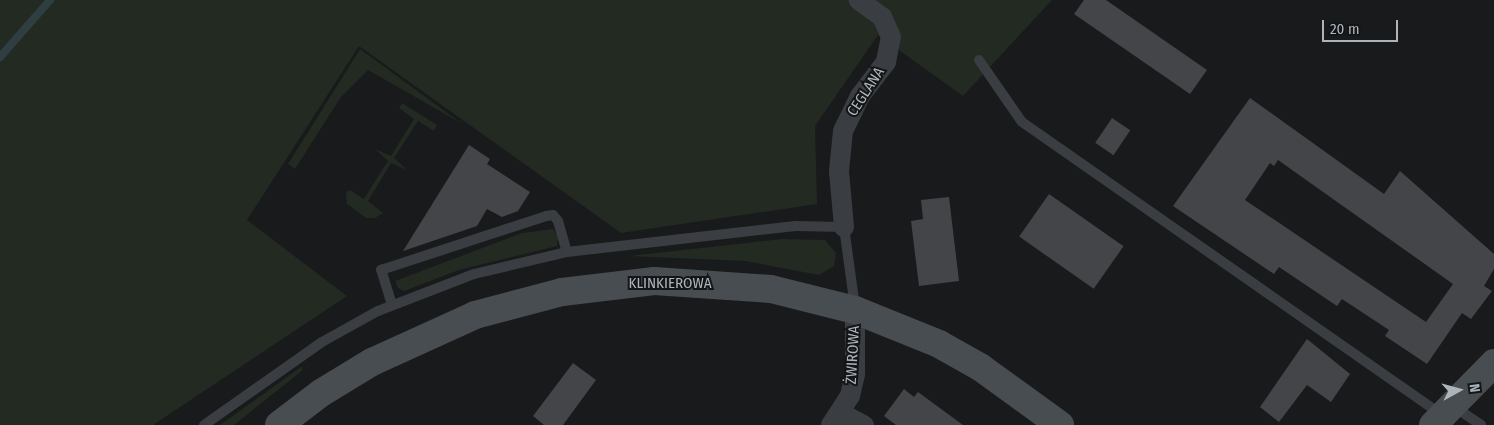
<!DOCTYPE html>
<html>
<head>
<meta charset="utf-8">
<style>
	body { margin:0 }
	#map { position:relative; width:1494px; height:425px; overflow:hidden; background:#191a1c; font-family:"Fira Sans Condensed",sans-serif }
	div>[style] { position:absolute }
	.green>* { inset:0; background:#222a21 }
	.stream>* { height:8px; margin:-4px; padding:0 4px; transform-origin:4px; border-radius:4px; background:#2f3e40 }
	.building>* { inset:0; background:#434549; transform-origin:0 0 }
	.lane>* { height:10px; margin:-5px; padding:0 5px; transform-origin:5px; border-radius:5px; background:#3a3d41 }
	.street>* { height:20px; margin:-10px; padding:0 10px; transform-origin:10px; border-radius:10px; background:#3a3d41 }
	.secondary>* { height:28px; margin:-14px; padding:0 14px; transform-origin:14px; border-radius:14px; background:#484d51 }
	span { translate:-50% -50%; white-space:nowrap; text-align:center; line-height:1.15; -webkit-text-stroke:4px #141517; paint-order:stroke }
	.street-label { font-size:15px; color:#acb5bb }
	.north { position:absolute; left:1434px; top:365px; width:50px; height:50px; -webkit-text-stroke:4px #141517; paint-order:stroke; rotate:83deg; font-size:14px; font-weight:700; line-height:20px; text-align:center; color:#acb5bb }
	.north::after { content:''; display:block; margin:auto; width:18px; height:22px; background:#acb5bb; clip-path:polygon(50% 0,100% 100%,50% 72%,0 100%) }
	.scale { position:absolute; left:1322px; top:20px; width:76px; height:22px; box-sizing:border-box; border:2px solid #acb5bb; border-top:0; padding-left:6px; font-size:15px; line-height:18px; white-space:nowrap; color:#acb5bb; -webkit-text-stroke:4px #141517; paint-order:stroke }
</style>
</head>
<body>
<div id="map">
	<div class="green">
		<i style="clip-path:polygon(0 0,1052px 0,963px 96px,878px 35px,815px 126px,817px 204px,621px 233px,359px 46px,247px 220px,347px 296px,153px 425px,0 425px)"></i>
		<i style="clip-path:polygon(360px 49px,461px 123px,368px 70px,341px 97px,295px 169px,288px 164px)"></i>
		<i style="clip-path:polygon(402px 103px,437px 125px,434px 131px,418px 121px,394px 158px,407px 170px,391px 163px,368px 201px,383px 213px,375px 218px,366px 218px,347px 204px,346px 192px,350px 190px,364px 199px,377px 178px,388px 161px,375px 149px,391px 156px,414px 119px,399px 108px)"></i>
		<i style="clip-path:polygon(553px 229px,558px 237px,557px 246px,459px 270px,404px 291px,398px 288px,395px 281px,522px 233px)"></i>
		<i style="clip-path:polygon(781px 239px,825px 240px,836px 253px,834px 266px,819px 275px,745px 261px,629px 256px)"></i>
		<i style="clip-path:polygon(301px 367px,303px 370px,234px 425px,220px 425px)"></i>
	</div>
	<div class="stream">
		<i style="left:0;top:57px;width:76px;rotate:-48.7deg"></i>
	</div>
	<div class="building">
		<i style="clip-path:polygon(1084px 0,1106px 0,1207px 70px,1190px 94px,1074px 14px)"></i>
		<i style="clip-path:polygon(evenodd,1250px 98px,1384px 194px,1400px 171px,1494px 254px,1494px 269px,1484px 286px,1492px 291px,1471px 319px,1462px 313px,1427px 364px,1385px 336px,1389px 330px,1342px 299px,1337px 306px,1279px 267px,1274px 274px,1173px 206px,1250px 98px,1278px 160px,1453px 284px,1426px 322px,1245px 200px,1270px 163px,1274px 166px,1278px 160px)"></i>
		<i style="left:1112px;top:118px;width:22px;height:30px;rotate:34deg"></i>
		<i style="clip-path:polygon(469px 145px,490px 159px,487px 164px,530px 192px,518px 211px,502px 217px,487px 209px,477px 226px,403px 251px)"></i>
		<i style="left:1049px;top:194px;width:91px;height:52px;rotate:35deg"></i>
		<i style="clip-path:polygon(949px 197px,959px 281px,919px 286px,911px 221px,923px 219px,921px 200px)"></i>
		<i style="clip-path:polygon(1307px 339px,1350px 374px,1331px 402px,1307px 385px,1279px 422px,1260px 407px)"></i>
		<i style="clip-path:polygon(573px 363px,596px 380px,563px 425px,544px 425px,533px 416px)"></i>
		<i style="clip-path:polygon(904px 389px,914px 397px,918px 392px,963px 425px,896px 425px,884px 416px)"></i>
	</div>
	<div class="lane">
		<i style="left:979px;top:60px;width:75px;rotate:55.3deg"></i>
		<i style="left:1022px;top:122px;width:512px;rotate:34.9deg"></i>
		<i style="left:392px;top:305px;width:37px;rotate:-107deg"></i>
		<i style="left:381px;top:270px;width:174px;rotate:-18.1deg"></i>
		<i style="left:546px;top:216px;width:7px;rotate:-8deg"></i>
		<i style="left:553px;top:215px;width:8px;rotate:50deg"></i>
		<i style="left:558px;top:221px;width:32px;rotate:74deg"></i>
		<i style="left:1453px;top:406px;width:34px;rotate:34deg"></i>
		<i style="left:204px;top:425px;width:144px;rotate:-35.1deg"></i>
		<i style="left:322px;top:342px;width:64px;rotate:-29deg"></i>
		<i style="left:378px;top:311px;width:103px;rotate:-21.1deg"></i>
		<i style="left:474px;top:274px;width:96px;rotate:-13.3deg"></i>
		<i style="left:567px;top:252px;width:230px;rotate:-6.5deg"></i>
		<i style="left:796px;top:226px;width:48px;rotate:1.2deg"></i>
		<i style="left:844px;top:227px;width:81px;rotate:82.2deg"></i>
	</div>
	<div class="street">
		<i style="left:844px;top:227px;width:56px;rotate:-95.1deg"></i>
		<i style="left:839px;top:171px;width:40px;rotate:-84.3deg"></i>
		<i style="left:843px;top:131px;width:39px;rotate:-64deg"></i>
		<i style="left:860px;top:96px;width:43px;rotate:-52.6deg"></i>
		<i style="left:886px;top:62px;width:25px;rotate:-79deg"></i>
		<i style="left:891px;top:37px;width:22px;rotate:-114deg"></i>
		<i style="left:882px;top:17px;width:29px;rotate:-144deg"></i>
		<i style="left:841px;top:413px;width:26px;rotate:28deg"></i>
		<i style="left:831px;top:425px;width:35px;rotate:-57deg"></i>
		<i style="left:850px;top:396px;width:23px;rotate:-77deg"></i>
		<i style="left:855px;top:374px;width:64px;rotate:-90deg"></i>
	</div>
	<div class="secondary">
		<i style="left:279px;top:425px;width:53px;rotate:-37.3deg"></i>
		<i style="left:321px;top:393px;width:60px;rotate:-31.3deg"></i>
		<i style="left:372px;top:362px;width:113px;rotate:-24.5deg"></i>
		<i style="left:475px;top:315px;width:90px;rotate:-14.8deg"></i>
		<i style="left:562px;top:292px;width:93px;rotate:-6.8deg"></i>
		<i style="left:654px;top:281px;width:117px;rotate:3.9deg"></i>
		<i style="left:771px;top:289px;width:87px;rotate:14deg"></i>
		<i style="left:855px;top:310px;width:91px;rotate:22deg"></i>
		<i style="left:939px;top:344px;width:47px;rotate:29.3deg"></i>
		<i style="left:980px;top:367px;width:99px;rotate:35.9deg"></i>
		<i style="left:1433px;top:425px;width:87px;rotate:-45.5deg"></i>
	</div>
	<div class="street-label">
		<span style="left:866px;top:92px;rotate:-57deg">CEGLANA</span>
		<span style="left:670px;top:284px">KLINKIEROWA</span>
		<span style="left:853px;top:355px;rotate:-87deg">ŻWIROWA</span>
	</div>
	<div class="north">N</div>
	<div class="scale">20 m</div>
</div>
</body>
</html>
